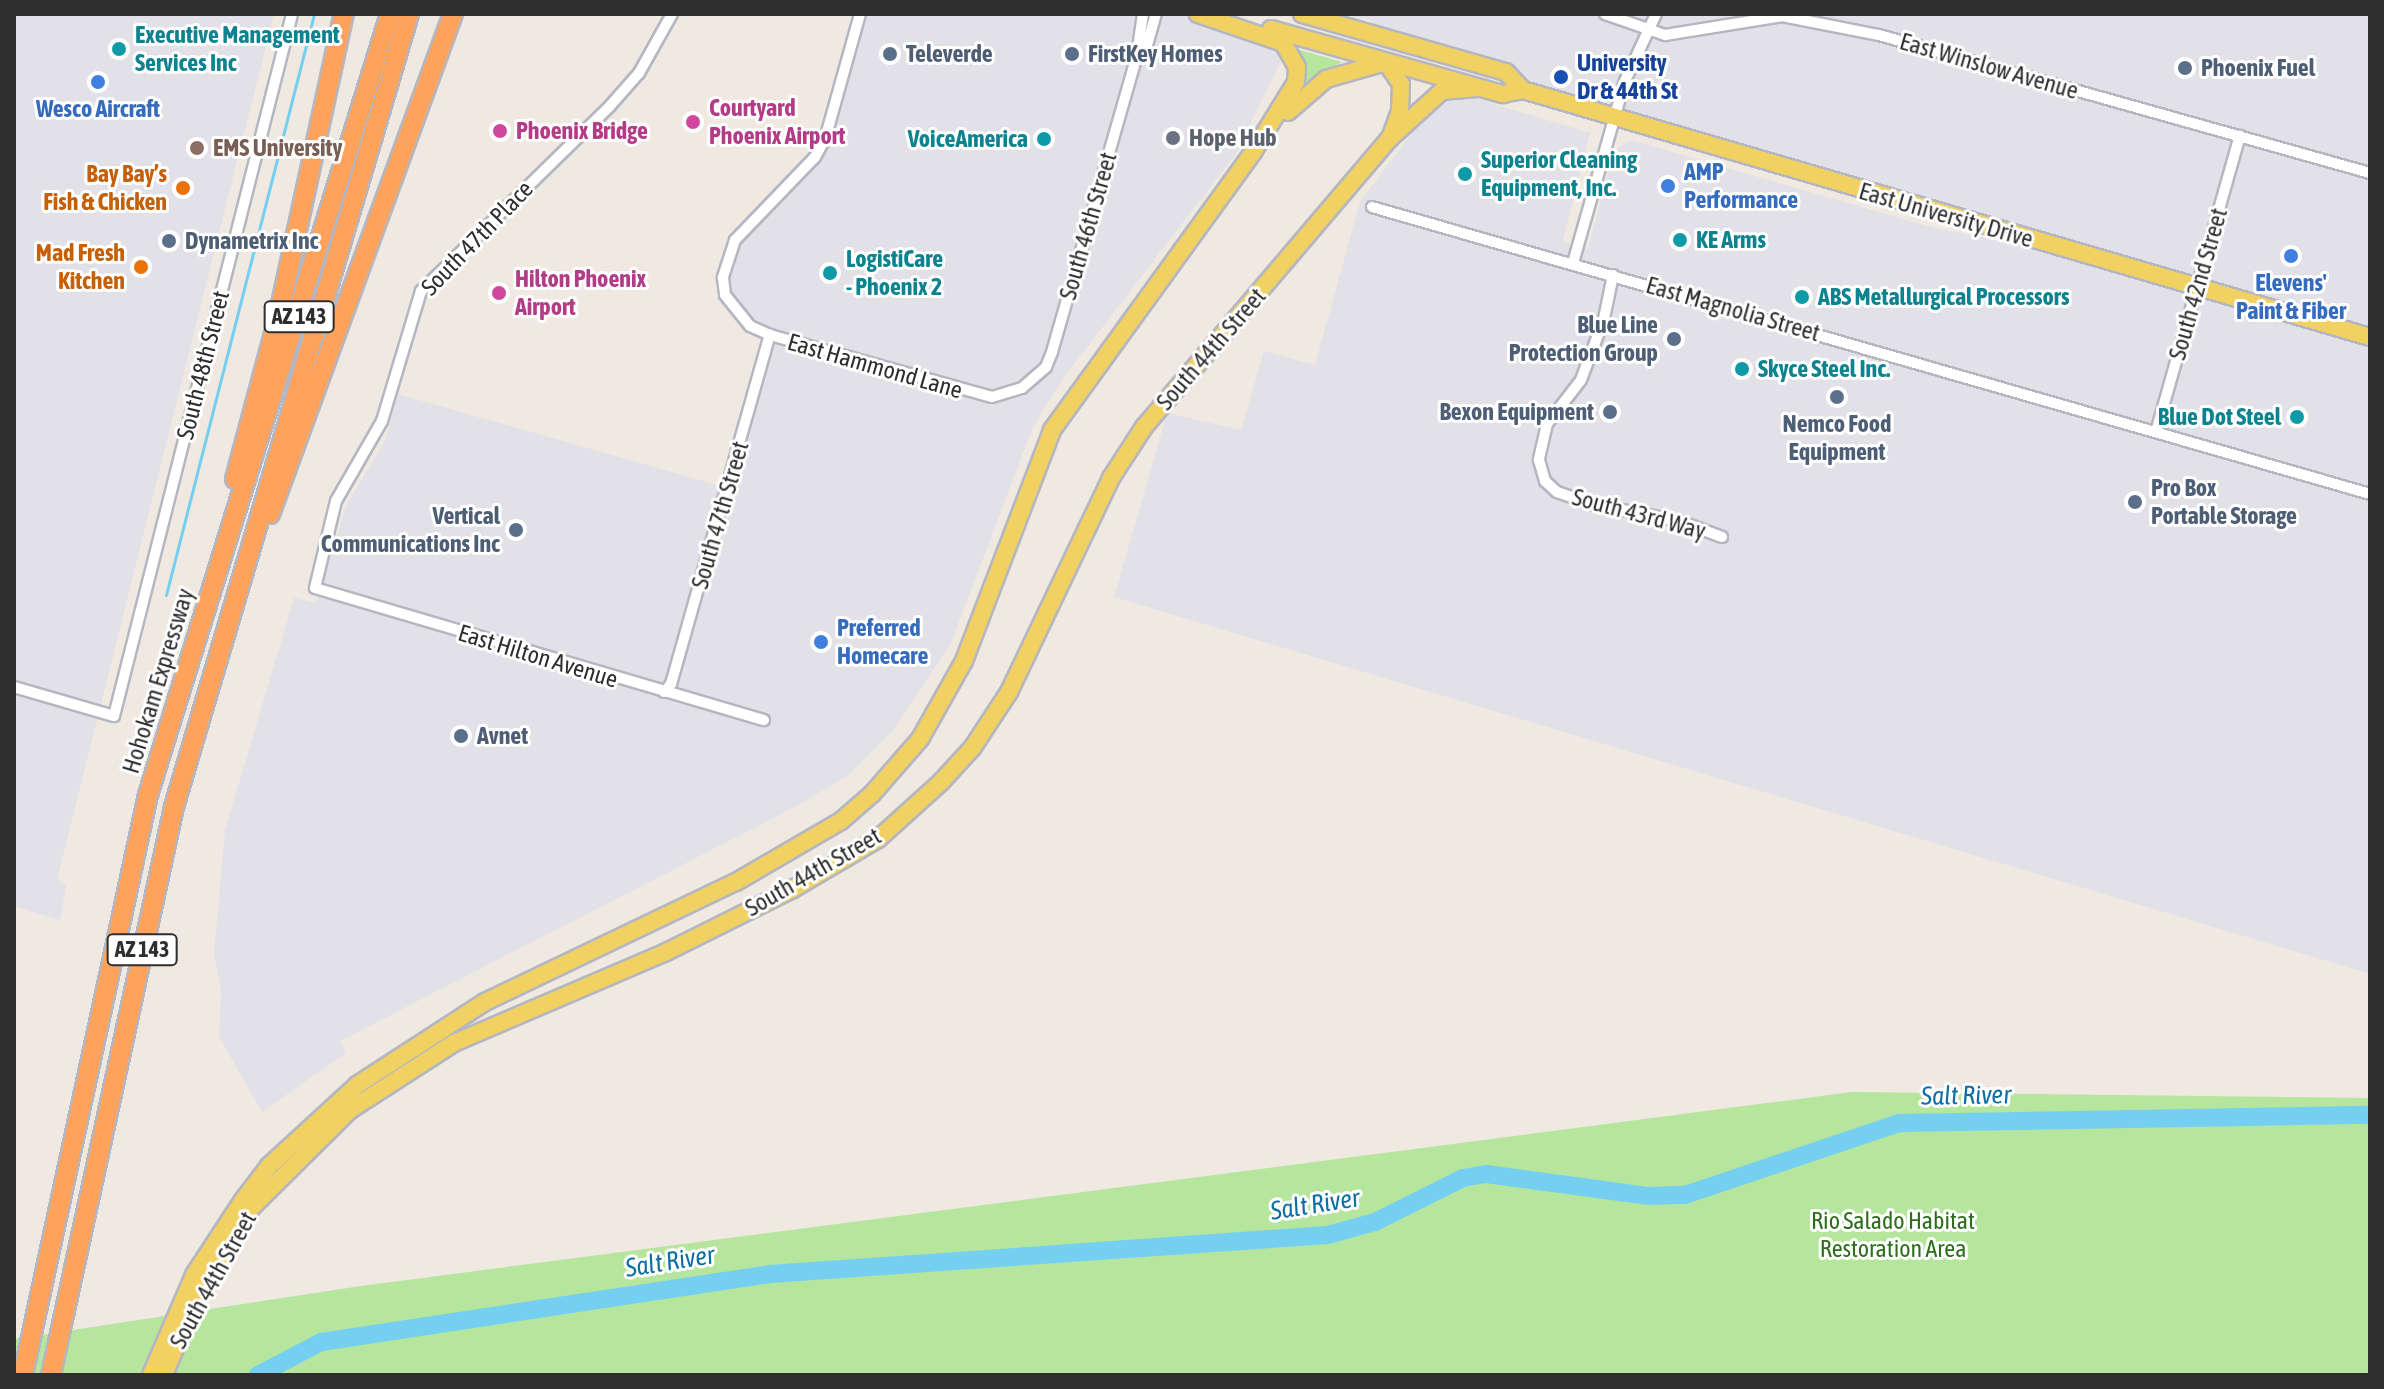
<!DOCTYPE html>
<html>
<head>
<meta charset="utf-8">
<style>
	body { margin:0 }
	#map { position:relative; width:2384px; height:1389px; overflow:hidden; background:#efe9e1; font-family:"Asap Condensed",sans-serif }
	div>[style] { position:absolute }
	.industrial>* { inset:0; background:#e3e1e8 }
	.green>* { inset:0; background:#b6e59e }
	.stream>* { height:3px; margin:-1.5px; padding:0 1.5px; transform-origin:1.5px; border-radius:1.5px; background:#75cff0 }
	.river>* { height:18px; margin:-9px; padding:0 9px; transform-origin:9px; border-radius:9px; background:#75cff0 }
	.roads { filter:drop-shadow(2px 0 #b4b7c1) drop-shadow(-2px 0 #b4b7c1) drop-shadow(0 2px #b4b7c1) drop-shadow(0 -2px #b4b7c1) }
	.minor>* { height:10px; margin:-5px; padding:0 5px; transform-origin:5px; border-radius:5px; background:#fff }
	.primary>* { height:16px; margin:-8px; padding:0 8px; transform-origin:8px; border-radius:8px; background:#f2d163 }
	.motorway>* { height:18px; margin:-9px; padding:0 9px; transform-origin:9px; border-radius:9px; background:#ffa35c }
	.dots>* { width:22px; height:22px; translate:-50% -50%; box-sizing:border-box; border:4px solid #fff; border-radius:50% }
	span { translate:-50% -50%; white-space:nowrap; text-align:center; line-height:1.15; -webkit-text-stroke:6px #fff; paint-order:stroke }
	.shield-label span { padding:2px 6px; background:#fff; border:2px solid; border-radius:6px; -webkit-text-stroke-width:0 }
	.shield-label { font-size:22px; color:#2e2e2e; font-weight:700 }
	.culture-label { font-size:24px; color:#0d838f; font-weight:700 }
	.left { translate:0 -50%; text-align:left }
	.right { translate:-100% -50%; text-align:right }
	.service-label { font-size:24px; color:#4e5e75; font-weight:700 }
	.transit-label { font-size:24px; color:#164399; font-weight:700 }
	.street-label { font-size:24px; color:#2e2e2e }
	.hotel-label { font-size:24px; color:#b23c85; font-weight:700 }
	.shop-label { font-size:24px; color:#366cbe; font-weight:700 }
	.worship-label { font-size:24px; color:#5b616d; font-weight:700 }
	.education-label { font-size:24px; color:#785e54; font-weight:700 }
	.food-label { font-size:24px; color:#c56008; font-weight:700 }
	.park-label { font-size:24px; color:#2c6e1b }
	.water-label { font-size:26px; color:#0d6fa3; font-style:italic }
	.frame { position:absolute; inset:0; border:16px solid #2e2e2e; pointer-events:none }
</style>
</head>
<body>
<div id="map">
	<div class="industrial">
		<i style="clip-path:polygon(14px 14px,274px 14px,57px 879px,66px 886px,60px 920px,14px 906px)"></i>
		<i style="clip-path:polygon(860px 14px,1198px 14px,1287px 48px,1235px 155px,1064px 377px,1033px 427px,951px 643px,893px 730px,847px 776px,795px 807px,340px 1041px,346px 1053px,262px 1112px,219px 1037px,221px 990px,214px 954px,225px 830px,294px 598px,316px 603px,347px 504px,385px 441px,398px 394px,728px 488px,770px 336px,750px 326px,725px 295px,727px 256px,815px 157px)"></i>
		<i style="clip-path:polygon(1346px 14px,2370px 14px,2370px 974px,1114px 597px,1167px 413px,1241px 430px,1264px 351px,1315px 365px,1360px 202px,1428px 112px,1461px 94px,1590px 133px,1563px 241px,1588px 249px,1614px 150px,1631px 140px,1934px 228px,2185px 277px,1616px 111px,1506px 72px,1368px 33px,1372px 21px)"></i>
	</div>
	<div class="green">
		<i style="clip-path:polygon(1298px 51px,1300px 50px,1342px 62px,1303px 84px)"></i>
		<i style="clip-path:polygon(1852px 1092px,2370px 1098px,2370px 1375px,14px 1375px,14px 1339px,361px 1286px)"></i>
	</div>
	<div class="stream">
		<i style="left:166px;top:595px;width:600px;rotate:-75.71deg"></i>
	</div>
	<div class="river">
		<i style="left:258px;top:1375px;width:71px;rotate:-27.6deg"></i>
		<i style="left:321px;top:1342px;width:454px;rotate:-8.6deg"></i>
		<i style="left:770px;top:1274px;width:559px;rotate:-4deg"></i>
		<i style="left:1328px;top:1235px;width:49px;rotate:-15.5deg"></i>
		<i style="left:1375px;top:1222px;width:98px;rotate:-26.6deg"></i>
		<i style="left:1463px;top:1178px;width:23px;rotate:-10deg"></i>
		<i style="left:1486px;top:1174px;width:163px;rotate:7.7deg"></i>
		<i style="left:1648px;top:1196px;width:37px;rotate:-2deg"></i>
		<i style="left:1685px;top:1195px;width:226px;rotate:-18.6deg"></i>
		<i style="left:1899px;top:1123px;width:471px;rotate:-1deg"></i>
	</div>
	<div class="roads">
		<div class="minor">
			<i style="left:672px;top:14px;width:68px;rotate:119.2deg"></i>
			<i style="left:639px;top:73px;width:45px;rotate:131.4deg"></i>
			<i style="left:609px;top:107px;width:263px;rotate:135.6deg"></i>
			<i style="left:421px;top:291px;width:136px;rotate:106.7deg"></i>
			<i style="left:382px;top:421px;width:92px;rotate:119.9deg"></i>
			<i style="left:336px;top:501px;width:89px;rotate:103.6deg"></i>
			<i style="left:315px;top:588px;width:468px;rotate:16.4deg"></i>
			<i style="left:860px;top:14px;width:130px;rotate:105.6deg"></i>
			<i style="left:825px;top:139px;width:21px;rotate:119deg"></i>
			<i style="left:815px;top:157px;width:115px;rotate:133.9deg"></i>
			<i style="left:735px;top:240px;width:40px;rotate:108deg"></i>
			<i style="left:723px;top:278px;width:17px;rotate:83deg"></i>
			<i style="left:725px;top:295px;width:40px;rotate:51deg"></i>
			<i style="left:750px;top:326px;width:22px;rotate:24deg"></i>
			<i style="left:770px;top:335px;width:230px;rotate:15.6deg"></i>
			<i style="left:992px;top:397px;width:31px;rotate:-17deg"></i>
			<i style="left:1022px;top:388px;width:32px;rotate:-41deg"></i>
			<i style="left:1046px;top:367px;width:16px;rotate:-68deg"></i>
			<i style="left:1052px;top:352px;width:309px;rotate:-74deg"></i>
			<i style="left:1137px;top:55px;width:41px;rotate:-81.7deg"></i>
			<i style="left:1605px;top:14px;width:64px;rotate:19.3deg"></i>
			<i style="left:1665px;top:35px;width:119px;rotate:-9.2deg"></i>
			<i style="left:1782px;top:16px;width:99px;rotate:11.1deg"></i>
			<i style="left:1879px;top:35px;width:510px;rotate:15.7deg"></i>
			<i style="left:1137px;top:55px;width:14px;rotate:-45deg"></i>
			<i style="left:1147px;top:45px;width:32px;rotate:-74deg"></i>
			<i style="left:1372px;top:207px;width:1038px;rotate:16.04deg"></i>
			<i style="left:1573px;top:263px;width:189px;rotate:-74.1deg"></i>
			<i style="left:1625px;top:81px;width:74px;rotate:-65.2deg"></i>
			<i style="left:1613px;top:275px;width:45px;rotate:101.6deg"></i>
			<i style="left:1604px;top:319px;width:65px;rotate:110.7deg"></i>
			<i style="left:1581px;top:380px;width:56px;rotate:127.7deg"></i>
			<i style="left:1547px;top:424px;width:37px;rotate:103deg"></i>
			<i style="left:1539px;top:460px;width:22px;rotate:74deg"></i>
			<i style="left:1545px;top:481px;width:16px;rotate:43deg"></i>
			<i style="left:1557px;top:492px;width:36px;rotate:19deg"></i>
			<i style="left:1591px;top:504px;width:90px;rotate:10.9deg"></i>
			<i style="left:1679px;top:521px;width:46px;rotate:20.4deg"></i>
			<i style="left:2156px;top:432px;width:308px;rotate:-74.2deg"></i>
			<i style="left:14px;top:687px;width:104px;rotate:16.2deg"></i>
			<i style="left:114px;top:716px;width:724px;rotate:-75.77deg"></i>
			<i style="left:664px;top:692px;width:11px;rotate:-49deg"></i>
			<i style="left:671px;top:684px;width:363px;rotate:-74.2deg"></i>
		</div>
		<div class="primary">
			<i style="left:1302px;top:14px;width:212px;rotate:15.9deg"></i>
			<i style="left:1506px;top:72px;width:25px;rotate:47deg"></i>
			<i style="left:1271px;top:29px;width:241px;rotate:15.7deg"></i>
			<i style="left:1503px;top:94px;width:20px;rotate:-11deg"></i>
			<i style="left:1523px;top:90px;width:882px;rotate:16.26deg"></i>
			<i style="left:1288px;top:112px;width:50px;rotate:-41deg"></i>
			<i style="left:1326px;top:79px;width:62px;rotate:-15.8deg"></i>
			<i style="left:1386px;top:62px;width:27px;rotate:56deg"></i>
			<i style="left:1401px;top:84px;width:27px;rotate:92deg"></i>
			<i style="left:1400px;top:111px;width:29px;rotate:110deg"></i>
			<i style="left:151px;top:1375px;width:109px;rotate:-66.7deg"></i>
			<i style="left:194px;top:1275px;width:90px;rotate:-56.8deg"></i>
			<i style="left:243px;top:1200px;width:43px;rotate:-52.6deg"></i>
			<i style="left:269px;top:1166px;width:120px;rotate:-42.6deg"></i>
			<i style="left:357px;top:1085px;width:153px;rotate:-33deg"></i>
			<i style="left:485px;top:1002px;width:278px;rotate:-25.6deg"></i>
			<i style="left:736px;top:882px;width:121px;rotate:-30.2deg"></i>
			<i style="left:841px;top:821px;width:41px;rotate:-41.1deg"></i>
			<i style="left:872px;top:794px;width:73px;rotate:-48.9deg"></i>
			<i style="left:920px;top:739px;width:90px;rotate:-60.6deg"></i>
			<i style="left:964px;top:661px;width:247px;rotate:-69.1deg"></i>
			<i style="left:1052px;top:430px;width:343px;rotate:-54.1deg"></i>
			<i style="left:1253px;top:152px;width:82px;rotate:-58.4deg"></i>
			<i style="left:1296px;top:82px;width:15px;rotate:-86deg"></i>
			<i style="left:1297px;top:67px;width:28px;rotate:-120deg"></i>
			<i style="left:1283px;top:43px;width:90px;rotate:-161.2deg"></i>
			<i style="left:164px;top:1375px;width:78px;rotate:-67.4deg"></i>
			<i style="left:194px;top:1303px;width:112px;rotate:-58.9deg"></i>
			<i style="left:252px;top:1207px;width:138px;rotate:-44.7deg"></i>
			<i style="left:350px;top:1110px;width:124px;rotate:-32.8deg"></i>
			<i style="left:454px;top:1043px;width:231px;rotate:-23.2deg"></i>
			<i style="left:666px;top:952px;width:140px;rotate:-26.4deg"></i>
			<i style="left:791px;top:890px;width:101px;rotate:-30.4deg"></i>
			<i style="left:878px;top:839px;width:85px;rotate:-42.1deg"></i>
			<i style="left:941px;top:782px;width:47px;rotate:-47.6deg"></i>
			<i style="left:973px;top:747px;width:66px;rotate:-56.8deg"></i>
			<i style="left:1009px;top:692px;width:237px;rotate:-64.5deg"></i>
			<i style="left:1111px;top:478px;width:61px;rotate:-57.1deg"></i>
			<i style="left:1144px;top:427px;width:378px;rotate:-49.6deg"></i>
			<i style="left:1389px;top:139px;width:72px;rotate:-42.2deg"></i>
			<i style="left:1442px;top:91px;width:38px;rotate:-5deg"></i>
		</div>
		<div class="motorway">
			<i style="left:235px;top:479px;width:167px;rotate:-75deg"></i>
			<i style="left:278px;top:318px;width:311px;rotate:-77.8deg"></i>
			<i style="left:270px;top:514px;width:532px;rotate:-69.9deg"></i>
			<i style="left:23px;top:1375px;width:593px;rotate:-77.84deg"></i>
			<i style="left:148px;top:795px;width:818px;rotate:-72.78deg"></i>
			<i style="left:51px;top:1375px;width:581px;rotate:-77.78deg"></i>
			<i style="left:174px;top:807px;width:827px;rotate:-73.49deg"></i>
		</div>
	</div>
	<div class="dots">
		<i style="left:119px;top:49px;background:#0f9aa8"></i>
		<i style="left:890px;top:54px;background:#5c6f8a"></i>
		<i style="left:1072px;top:54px;background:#5c6f8a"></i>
		<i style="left:2185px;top:68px;background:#5c6f8a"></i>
		<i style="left:1561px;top:77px;background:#1a4fb4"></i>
		<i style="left:98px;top:82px;background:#3f7fe0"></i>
		<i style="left:693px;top:122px;background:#d1479c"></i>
		<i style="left:500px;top:131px;background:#d1479c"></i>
		<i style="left:1173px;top:138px;background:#6b7280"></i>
		<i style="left:1044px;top:139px;background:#0f9aa8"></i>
		<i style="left:197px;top:148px;background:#8d6e63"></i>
		<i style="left:1465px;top:174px;background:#0f9aa8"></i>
		<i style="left:1668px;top:186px;background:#3f7fe0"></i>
		<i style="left:183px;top:188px;background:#e8710a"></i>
		<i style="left:1680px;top:240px;background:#0f9aa8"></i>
		<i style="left:169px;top:241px;background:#5c6f8a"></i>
		<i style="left:2291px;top:256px;background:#3f7fe0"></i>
		<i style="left:141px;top:267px;background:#e8710a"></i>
		<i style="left:830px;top:273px;background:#0f9aa8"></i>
		<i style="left:499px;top:293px;background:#d1479c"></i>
		<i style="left:1802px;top:297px;background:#0f9aa8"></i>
		<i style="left:1674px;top:339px;background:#5c6f8a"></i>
		<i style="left:1742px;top:369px;background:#0f9aa8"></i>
		<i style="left:1837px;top:397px;background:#5c6f8a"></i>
		<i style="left:1610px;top:412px;background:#5c6f8a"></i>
		<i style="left:2297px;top:417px;background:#0f9aa8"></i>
		<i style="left:2135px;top:502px;background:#5c6f8a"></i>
		<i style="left:516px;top:530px;background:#5c6f8a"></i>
		<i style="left:821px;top:642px;background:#3f7fe0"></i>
		<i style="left:461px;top:736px;background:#5c6f8a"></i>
	</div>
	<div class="shield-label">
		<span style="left:299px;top:317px">AZ 143</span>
		<span style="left:142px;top:950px">AZ 143</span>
	</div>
	<div class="culture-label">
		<span class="left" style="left:135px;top:49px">Executive Management<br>Services Inc</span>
		<span class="right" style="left:1028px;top:139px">VoiceAmerica</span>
		<span class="left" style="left:1481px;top:174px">Superior Cleaning<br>Equipment, Inc.</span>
		<span class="left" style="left:1696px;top:240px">KE Arms</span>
		<span class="left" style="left:846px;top:273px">LogistiCare<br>- Phoenix 2</span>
		<span class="left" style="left:1818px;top:297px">ABS Metallurgical Processors</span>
		<span class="left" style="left:1758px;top:369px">Skyce Steel Inc.</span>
		<span class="right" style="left:2281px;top:417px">Blue Dot Steel</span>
	</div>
	<div class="service-label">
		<span class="left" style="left:906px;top:54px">Televerde</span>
		<span class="left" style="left:1088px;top:54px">FirstKey Homes</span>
		<span class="left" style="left:2201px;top:68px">Phoenix Fuel</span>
		<span class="left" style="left:185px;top:241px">Dynametrix Inc</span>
		<span class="right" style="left:1658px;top:339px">Blue Line<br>Protection Group</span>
		<span class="right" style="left:1594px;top:412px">Bexon Equipment</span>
		<span style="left:1837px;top:438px">Nemco Food<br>Equipment</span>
		<span class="left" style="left:2151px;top:502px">Pro Box<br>Portable Storage</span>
		<span class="right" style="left:500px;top:530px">Vertical<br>Communications Inc</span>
		<span class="left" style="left:477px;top:736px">Avnet</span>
	</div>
	<div class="transit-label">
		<span class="left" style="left:1577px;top:77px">University<br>Dr &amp; 44th St</span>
	</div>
	<div class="street-label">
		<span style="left:1989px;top:66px;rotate:16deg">East Winslow Avenue</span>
		<span style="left:1946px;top:215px;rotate:16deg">East University Drive</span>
		<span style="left:1088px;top:226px;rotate:-74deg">South 46th Street</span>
		<span style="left:477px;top:238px;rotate:-46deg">South 47th Place</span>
		<span style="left:2198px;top:284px;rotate:-74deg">South 42nd Street</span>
		<span style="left:1733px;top:309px;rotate:16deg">East Magnolia Street</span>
		<span style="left:1211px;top:349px;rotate:-49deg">South 44th Street</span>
		<span style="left:203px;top:365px;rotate:-76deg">South 48th Street</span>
		<span style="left:875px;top:366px;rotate:16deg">East Hammond Lane</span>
		<span style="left:1639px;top:514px;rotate:15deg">South 43rd Way</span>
		<span style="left:720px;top:515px;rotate:-74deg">South 47th Street</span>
		<span style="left:538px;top:656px;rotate:17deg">East Hilton Avenue</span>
		<span style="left:158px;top:681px;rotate:-73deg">Hohokam Expressway</span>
		<span style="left:813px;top:872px;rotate:-30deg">South 44th Street</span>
		<span style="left:213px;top:1280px;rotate:-61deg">South 44th Street</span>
	</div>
	<div class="hotel-label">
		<span class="left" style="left:709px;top:122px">Courtyard<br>Phoenix Airport</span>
		<span class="left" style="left:516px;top:131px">Phoenix Bridge</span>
		<span class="left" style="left:515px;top:293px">Hilton Phoenix<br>Airport</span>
	</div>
	<div class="shop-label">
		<span style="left:98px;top:109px">Wesco Aircraft</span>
		<span class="left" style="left:1684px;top:186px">AMP<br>Performance</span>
		<span style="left:2291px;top:297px">Elevens'<br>Paint &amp; Fiber</span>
		<span class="left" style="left:837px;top:642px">Preferred<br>Homecare</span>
	</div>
	<div class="worship-label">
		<span class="left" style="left:1189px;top:138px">Hope Hub</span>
	</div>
	<div class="education-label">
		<span class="left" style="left:213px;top:148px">EMS University</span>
	</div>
	<div class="food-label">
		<span class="right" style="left:167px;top:188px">Bay Bay’s<br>Fish &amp; Chicken</span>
		<span class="right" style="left:125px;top:267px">Mad Fresh<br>Kitchen</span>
	</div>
	<div class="park-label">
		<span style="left:1893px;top:1235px">Rio Salado Habitat<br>Restoration Area</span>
	</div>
	<div class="water-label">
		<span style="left:1966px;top:1096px;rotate:-1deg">Salt River</span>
		<span style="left:1315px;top:1205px;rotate:-9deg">Salt River</span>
		<span style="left:670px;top:1262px;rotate:-9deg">Salt River</span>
	</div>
	<div class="frame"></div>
</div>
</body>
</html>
